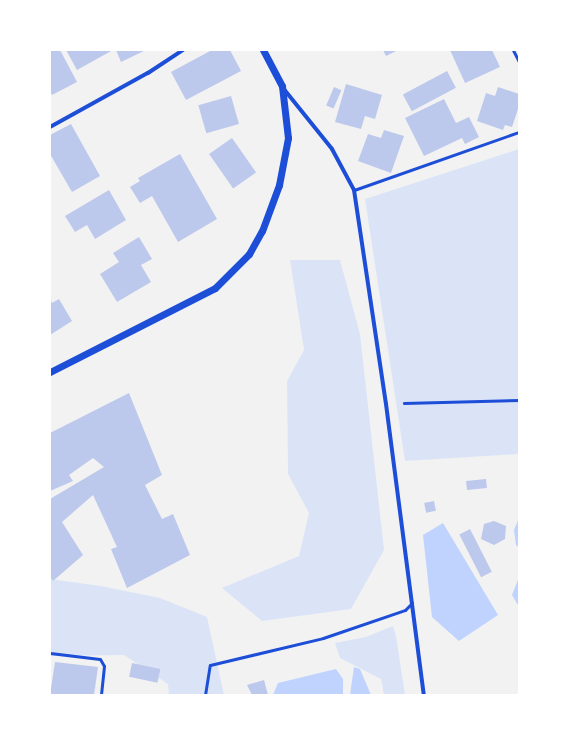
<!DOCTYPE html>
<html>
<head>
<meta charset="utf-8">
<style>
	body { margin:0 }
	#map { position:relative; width:569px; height:745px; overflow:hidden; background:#f2f2f2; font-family:Montserrat,sans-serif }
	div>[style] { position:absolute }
	.green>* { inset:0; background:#dbe4f7 }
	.water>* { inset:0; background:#bfd3fe }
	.building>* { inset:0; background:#bdc9ec; transform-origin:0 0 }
	.path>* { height:2.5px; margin:-1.25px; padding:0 1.25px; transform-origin:1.25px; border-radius:1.25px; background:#1d4ed8 }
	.service>* { height:3px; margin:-1.5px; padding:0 1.5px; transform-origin:1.5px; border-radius:1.5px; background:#1d4ed8 }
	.minor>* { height:4px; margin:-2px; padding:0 2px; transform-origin:2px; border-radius:2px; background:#1d4ed8 }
	.tertiary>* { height:7px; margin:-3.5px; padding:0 3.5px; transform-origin:3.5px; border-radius:3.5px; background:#1d4ed8 }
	span { translate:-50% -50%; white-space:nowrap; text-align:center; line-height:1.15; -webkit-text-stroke:3px #fff; paint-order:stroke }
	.frame { position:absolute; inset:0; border:51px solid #fff; pointer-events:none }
</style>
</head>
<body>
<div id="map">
	<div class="green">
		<i style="clip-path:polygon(519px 149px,519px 454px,405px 461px,365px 199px)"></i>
		<i style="clip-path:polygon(290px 260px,340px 260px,360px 334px,384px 550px,351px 609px,262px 621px,222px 588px,299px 556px,309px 513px,288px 474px,287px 381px,304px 350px)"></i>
		<i style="clip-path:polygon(50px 579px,101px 586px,160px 598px,207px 617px,224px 695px,169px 695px,168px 684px,124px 655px,50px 656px)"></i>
		<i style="clip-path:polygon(393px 626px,396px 636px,405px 695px,384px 695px,381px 679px,340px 658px,335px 643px,366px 637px)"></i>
	</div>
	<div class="water">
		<i style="clip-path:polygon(519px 518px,519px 548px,516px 545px,514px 530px)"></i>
		<i style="clip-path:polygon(443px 523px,498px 615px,459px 641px,432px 617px,423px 535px)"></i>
		<i style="clip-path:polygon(519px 577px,519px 607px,512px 595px)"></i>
		<i style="clip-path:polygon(354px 667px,360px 669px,371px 695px,350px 695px)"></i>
		<i style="clip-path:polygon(336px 669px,343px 679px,343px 695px,273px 695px,278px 683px)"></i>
	</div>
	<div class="building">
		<i style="clip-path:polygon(50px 50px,60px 50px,77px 82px,52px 95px,50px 90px)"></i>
		<i style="clip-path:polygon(66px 50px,113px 50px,77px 70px)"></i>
		<i style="clip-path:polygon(116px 50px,146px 50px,121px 62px)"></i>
		<i style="clip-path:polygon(212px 50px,230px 50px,241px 71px,186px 100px,171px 72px)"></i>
		<i style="clip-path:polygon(383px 50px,398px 50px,386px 56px)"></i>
		<i style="clip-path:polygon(450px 50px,492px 50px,500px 67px,465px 83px)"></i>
		<i style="left:447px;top:71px;width:19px;height:50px;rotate:62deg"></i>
		<i style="clip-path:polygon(346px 84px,382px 95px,375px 119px,365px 116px,361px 129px,335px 122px)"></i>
		<i style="left:334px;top:87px;width:8px;height:20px;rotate:23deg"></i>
		<i style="clip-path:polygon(498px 87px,519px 94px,519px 106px,512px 127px,505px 125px,503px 130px,477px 121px,486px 93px,495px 96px)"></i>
		<i style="left:231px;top:96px;width:29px;height:34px;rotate:74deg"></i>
		<i style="clip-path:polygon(444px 99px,456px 123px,469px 117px,479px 137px,465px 144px,462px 138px,424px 156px,405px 118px)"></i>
		<i style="clip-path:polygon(71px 124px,100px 176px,72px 192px,50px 154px,50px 135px)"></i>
		<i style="clip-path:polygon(384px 130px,404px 136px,391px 173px,358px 161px,368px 134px,381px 138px)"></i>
		<i style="left:232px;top:138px;width:42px;height:28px;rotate:55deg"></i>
		<i style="clip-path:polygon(180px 154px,217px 219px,178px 242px,152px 196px,140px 203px,130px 187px,140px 181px,138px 178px)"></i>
		<i style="clip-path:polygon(109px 190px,126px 220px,95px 239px,87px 225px,75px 232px,65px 216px)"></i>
		<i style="clip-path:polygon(139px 237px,152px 259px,141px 265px,151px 282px,117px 302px,100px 274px,119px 262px,113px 253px)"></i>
		<i style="clip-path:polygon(50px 298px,52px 303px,59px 299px,72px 321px,50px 335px)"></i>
		<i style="clip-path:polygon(129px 393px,162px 475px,145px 485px,162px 519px,173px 514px,190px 555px,127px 588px,111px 549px,117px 547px,93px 495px,62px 522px,83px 555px,53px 581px,50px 577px,50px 499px,104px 467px,93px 458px,69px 475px,73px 481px,50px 491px,50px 433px)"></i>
		<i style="left:486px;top:479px;width:9px;height:20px;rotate:84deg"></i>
		<i style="left:434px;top:501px;width:10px;height:10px;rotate:79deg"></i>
		<i style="clip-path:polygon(494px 521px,506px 526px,505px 539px,494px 545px,481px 539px,484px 524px)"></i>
		<i style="left:470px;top:529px;width:48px;height:12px;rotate:63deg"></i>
		<i style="clip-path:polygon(55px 662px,98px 667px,94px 695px,50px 695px)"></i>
		<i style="left:132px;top:663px;width:29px;height:14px;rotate:12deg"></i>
		<i style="clip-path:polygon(264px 680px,268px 695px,252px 695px,247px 685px)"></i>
	</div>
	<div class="path">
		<i style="left:404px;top:403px;width:115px;rotate:-1.5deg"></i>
	</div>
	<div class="service">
		<i style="left:513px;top:50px;width:13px;rotate:63deg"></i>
		<i style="left:354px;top:190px;width:175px;rotate:-19.4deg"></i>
		<i style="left:50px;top:653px;width:50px;rotate:6.8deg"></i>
		<i style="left:100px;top:659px;width:8px;rotate:60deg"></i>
		<i style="left:104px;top:666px;width:29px;rotate:96deg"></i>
		<i style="left:205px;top:695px;width:30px;rotate:-81deg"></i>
		<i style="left:210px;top:665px;width:116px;rotate:-13.4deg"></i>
		<i style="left:323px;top:638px;width:87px;rotate:-18.9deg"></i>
		<i style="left:405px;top:610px;width:10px;rotate:-45deg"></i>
	</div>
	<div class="minor">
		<i style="left:283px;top:88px;width:78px;rotate:51.2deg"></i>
		<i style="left:332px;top:149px;width:47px;rotate:61.8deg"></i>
		<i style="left:354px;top:190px;width:216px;rotate:81.5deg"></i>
		<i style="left:386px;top:404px;width:293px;rotate:82.6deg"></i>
		<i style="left:50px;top:127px;width:112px;rotate:-28.9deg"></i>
		<i style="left:148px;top:73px;width:42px;rotate:-33.3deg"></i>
	</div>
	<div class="tertiary">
		<i style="left:50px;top:372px;width:185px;rotate:-27deg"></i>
		<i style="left:215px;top:288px;width:48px;rotate:-45deg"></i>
		<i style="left:249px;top:254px;width:26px;rotate:-61deg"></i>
		<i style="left:262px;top:231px;width:49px;rotate:-69.7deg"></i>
		<i style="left:279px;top:185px;width:48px;rotate:-79.2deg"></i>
		<i style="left:288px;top:138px;width:52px;rotate:-96.6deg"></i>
		<i style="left:282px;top:86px;width:41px;rotate:-117.8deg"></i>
	</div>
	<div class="frame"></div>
</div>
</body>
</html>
